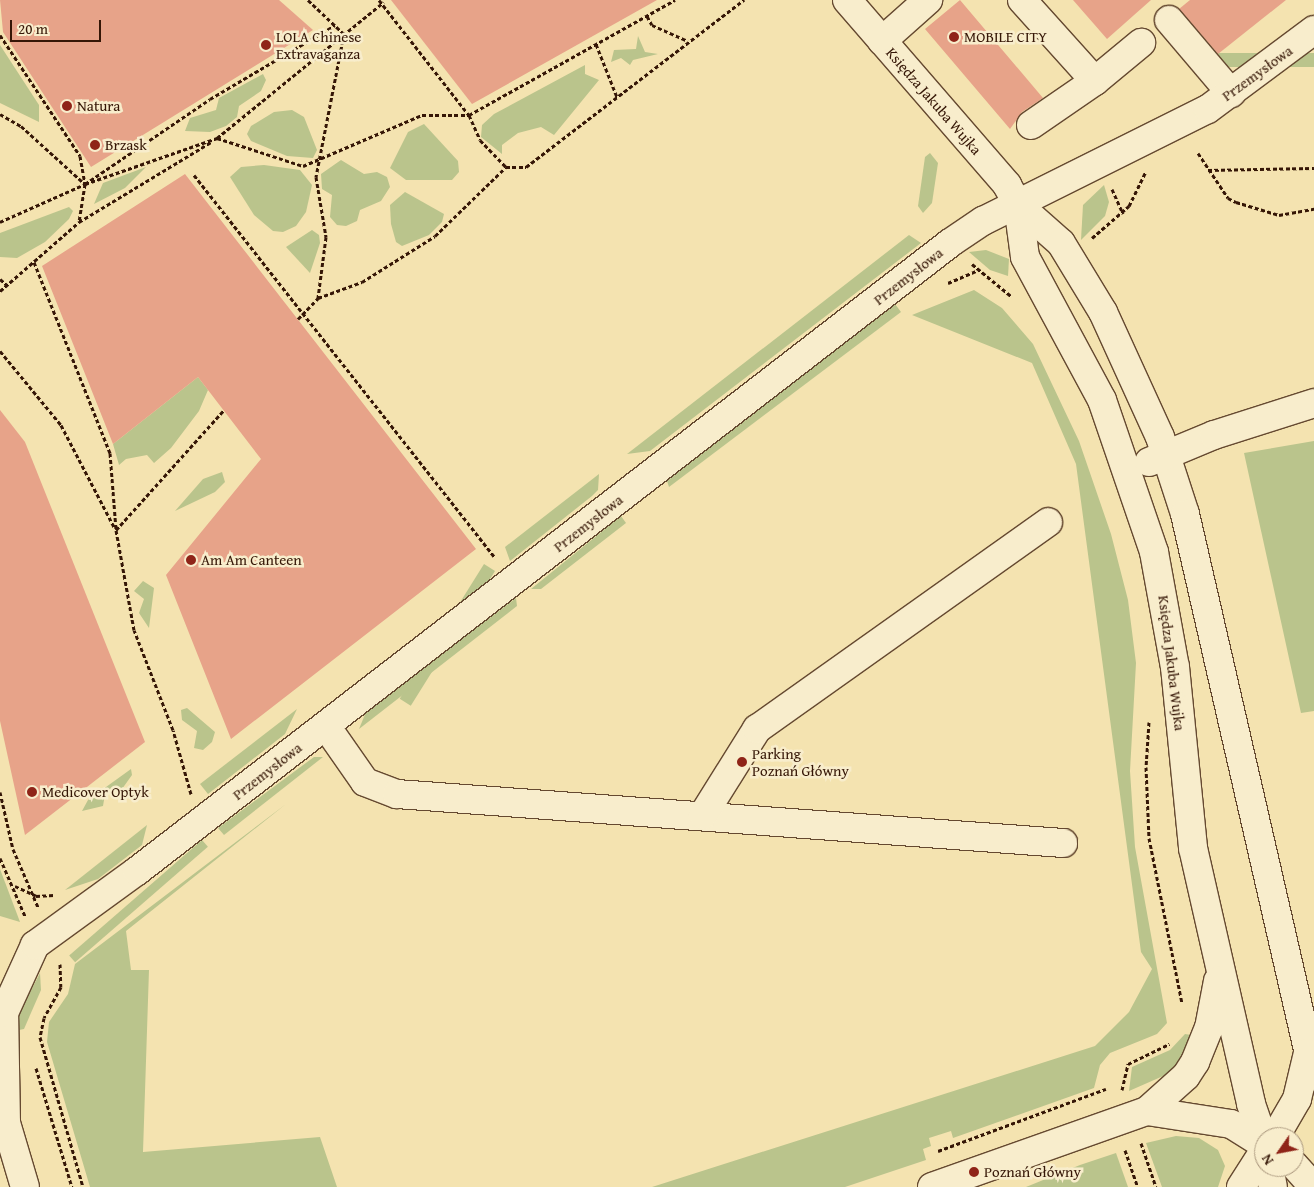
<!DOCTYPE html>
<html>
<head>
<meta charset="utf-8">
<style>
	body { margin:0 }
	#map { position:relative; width:1314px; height:1187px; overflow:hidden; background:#f4e3b0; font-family:"Gentium Book Plus",serif }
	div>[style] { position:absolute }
	.green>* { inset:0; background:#bac48c; transform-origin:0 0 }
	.building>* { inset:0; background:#e7a389 }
	.path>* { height:3px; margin-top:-1.5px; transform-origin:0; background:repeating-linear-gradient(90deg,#351606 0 4px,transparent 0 6.5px) }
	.roads { filter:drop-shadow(1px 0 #654930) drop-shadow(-1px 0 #654930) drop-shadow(0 1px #654930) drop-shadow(0 -1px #654930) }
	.minor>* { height:28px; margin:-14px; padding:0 14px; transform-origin:14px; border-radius:14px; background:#f8edcc }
	.dots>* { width:14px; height:14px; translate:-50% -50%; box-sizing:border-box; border:2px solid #f8edcc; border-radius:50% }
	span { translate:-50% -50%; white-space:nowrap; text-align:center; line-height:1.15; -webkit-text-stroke:5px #f8edcc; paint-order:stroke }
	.poi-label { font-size:15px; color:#351606 }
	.left { translate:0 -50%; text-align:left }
	.street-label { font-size:15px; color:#351606 }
	.north { position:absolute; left:1254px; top:1127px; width:50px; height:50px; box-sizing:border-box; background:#f8edcc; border:1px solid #aa977d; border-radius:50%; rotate:237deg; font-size:14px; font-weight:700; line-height:20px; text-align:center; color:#351606 }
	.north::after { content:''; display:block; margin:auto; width:18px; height:22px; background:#8f2418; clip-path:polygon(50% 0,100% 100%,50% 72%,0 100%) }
	.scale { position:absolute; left:10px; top:20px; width:91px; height:22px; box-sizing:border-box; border:2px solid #351606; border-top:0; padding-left:6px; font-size:15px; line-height:18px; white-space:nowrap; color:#351606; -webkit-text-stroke:4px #f8edcc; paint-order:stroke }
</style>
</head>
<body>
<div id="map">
	<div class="green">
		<i style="clip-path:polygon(638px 36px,645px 52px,658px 54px,633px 60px,630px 65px,621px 58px,611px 62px,614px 50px,636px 49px)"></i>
		<i style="clip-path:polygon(0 45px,39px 105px,39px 122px,0 103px)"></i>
		<i style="left:1314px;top:53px;width:14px;height:125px;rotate:90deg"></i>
		<i style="clip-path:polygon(585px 65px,585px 74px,599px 80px,554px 135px,541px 127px,518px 133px,502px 145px,502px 154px,481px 137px,482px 125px,494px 114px)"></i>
		<i style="clip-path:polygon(263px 74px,266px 80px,261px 91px,239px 106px,237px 117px,226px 126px,210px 132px,185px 131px,190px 118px,216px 110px,219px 98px)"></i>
		<i style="clip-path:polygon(292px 110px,304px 117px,317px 150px,313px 158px,287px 156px,251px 141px,247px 134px,251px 126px,274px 112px)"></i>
		<i style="clip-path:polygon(424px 124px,458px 161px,459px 172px,452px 180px,406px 180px,390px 168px,408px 132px)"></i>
		<i style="clip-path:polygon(930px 153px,938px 163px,932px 203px,923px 213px,918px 206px,925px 157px)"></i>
		<i style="clip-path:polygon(341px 160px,364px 174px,377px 172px,387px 177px,390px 187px,381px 201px,360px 210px,357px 221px,346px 226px,337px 225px,330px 217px,332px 195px,322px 189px,321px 174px)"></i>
		<i style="clip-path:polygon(264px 165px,300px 170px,312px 185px,306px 212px,296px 226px,283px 232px,273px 231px,254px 215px,230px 177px,241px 167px)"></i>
		<i style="clip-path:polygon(146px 167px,125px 188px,94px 204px,103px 183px)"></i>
		<i style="clip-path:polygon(1104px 185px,1109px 202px,1105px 216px,1081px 240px,1083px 205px)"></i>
		<i style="clip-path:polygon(405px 192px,444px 214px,442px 222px,429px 235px,402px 246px,396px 242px,391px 224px,390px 205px)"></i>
		<i style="clip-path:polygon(69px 207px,73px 211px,69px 219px,45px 242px,17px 258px,0 257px,0 233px)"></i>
		<i style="clip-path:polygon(312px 230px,319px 235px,320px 243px,310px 273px,286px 247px)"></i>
		<i style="clip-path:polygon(909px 235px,921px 243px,650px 451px,627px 454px)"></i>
		<i style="clip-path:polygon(986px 250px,1009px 259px,1008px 276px,990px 270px,969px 252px)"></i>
		<i style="clip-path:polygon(974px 290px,1002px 308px,1033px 344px,1079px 441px,1111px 534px,1128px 600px,1136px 663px,1130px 771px,1135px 847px,1167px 1023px,1157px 1034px,1110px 1053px,1100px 1065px,1094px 1088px,953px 1138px,951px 1131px,929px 1138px,931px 1146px,923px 1149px,926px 1160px,845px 1187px,652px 1187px,1095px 1046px,1129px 1012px,1152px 969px,1141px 952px,1076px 464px,1032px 363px,912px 315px)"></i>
		<i style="clip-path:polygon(895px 304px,901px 312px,669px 487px,667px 481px)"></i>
		<i style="clip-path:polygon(198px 377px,208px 390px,199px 411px,171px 448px,154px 463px,147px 455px,126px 459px,119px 465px,113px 444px)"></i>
		<i style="clip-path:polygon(1314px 441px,1314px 711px,1301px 713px,1244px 453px)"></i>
		<i style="clip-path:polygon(222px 472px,225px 482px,215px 492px,175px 511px,203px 479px)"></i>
		<i style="clip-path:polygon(599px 474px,598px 490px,592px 496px,510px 561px,505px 547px)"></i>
		<i style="clip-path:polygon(621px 516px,626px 523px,541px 589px,531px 589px)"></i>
		<i style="left:484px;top:564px;width:13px;height:159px;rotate:32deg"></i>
		<i style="clip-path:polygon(143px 581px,154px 588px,149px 628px,139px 613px,144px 599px,134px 591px)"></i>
		<i style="clip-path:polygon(516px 598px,517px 606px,359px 729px,366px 712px)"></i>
		<i style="clip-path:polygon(187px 708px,215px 732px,212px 742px,203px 750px,194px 748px,197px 731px,182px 720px,181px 710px)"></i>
		<i style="clip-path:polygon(297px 709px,285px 734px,208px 794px,200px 784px)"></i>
		<i style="clip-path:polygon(314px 757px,323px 757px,224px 835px,218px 828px)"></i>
		<i style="clip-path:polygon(131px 769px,132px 775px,122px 789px,105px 794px,103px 806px,82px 811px,88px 800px)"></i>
		<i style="clip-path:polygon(286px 804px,126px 931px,131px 970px,149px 970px,143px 1152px,320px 1137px,337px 1187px,90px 1187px,47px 1042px,49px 1022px,68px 994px,75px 964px)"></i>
		<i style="clip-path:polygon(147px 825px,142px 845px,98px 879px,65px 890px)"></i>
		<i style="left:202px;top:840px;width:9px;height:176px;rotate:49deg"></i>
		<i style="clip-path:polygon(0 869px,20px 922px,0 916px)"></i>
		<i style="clip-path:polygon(40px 973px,41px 990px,24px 1029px,19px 1030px,16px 1019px)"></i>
		<i style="clip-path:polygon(1185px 1034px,1191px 1035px,1184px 1057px,1170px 1073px,1129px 1091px,1132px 1067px,1170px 1050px)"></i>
		<i style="clip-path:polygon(1176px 1136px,1199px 1138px,1218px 1150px,1225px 1166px,1218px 1187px,1162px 1187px,1146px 1143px)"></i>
		<i style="clip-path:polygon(1116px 1153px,1128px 1187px,1026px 1187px,1080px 1165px)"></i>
	</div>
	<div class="building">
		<i style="clip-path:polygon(0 0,279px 0,313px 30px,91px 167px,3px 32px)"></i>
		<i style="clip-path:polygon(391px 0,657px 0,472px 104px)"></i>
		<i style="clip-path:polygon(960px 0,1043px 98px,1022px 112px,1010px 129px,925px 29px)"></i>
		<i style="clip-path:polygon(1073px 0,1151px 0,1107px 39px)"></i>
		<i style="clip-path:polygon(1190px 0,1286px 0,1218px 54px,1179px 9px)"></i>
		<i style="clip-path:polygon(185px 174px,476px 549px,231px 739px,166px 575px,261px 459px,198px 377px,113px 444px,42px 266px)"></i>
		<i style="clip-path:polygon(0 410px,25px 442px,145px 742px,25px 835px,0 721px)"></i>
	</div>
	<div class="path">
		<i style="left:308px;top:0;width:50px;rotate:43.4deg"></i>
		<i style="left:344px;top:34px;width:146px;rotate:101.1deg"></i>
		<i style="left:316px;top:177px;width:61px;rotate:80.5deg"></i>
		<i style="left:326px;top:237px;width:62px;rotate:97.5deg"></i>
		<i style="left:379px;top:0;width:146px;rotate:52deg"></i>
		<i style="left:469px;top:115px;width:236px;rotate:-29.2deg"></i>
		<i style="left:647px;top:16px;width:10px;rotate:61deg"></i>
		<i style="left:652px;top:25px;width:39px;rotate:24deg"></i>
		<i style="left:0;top:35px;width:145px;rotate:56.5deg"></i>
		<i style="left:80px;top:156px;width:28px;rotate:80deg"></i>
		<i style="left:85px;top:184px;width:151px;rotate:-34.2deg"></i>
		<i style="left:210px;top:99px;width:145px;rotate:-30.6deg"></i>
		<i style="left:596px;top:44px;width:57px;rotate:68.4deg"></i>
		<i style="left:0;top:114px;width:24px;rotate:30deg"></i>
		<i style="left:21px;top:126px;width:86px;rotate:42.2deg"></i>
		<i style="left:85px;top:184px;width:38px;rotate:99deg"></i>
		<i style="left:217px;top:138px;width:215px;rotate:-39.2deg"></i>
		<i style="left:1198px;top:153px;width:54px;rotate:56.3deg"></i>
		<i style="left:1228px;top:198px;width:9px;rotate:27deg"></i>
		<i style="left:1236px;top:202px;width:45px;rotate:16.8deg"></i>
		<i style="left:1279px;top:215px;width:36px;rotate:-10deg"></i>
		<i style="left:1208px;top:170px;width:106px;rotate:-1.1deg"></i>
		<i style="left:194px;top:175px;width:487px;rotate:51.8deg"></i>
		<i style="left:1112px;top:189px;width:27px;rotate:66deg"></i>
		<i style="left:0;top:222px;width:93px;rotate:-24.1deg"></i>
		<i style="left:85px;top:184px;width:140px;rotate:-19.2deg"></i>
		<i style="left:217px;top:138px;width:90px;rotate:18deg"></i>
		<i style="left:303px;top:166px;width:129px;rotate:-23.2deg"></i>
		<i style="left:422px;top:115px;width:47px"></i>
		<i style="left:469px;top:115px;width:27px;rotate:66deg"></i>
		<i style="left:480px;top:140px;width:37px;rotate:46deg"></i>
		<i style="left:506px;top:167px;width:20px"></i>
		<i style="left:526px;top:167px;width:275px;rotate:-37.5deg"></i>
		<i style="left:1092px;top:238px;width:49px;rotate:-40.9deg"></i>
		<i style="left:1129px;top:206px;width:37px;rotate:-64deg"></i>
		<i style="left:34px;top:262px;width:206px;rotate:68.3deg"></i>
		<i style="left:110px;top:453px;width:76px;rotate:85.5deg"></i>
		<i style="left:972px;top:264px;width:50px;rotate:39.4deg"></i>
		<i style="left:0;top:279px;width:9px;rotate:41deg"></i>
		<i style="left:948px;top:283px;width:34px;rotate:-23deg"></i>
		<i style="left:0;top:291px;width:105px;rotate:-41.1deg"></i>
		<i style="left:79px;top:222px;width:154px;rotate:-31.2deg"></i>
		<i style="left:298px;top:319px;width:29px;rotate:-46deg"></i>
		<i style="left:318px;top:298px;width:47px;rotate:-20deg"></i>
		<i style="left:362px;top:282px;width:86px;rotate:-32.2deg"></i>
		<i style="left:435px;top:236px;width:99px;rotate:-44.2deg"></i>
		<i style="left:0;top:351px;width:96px;rotate:50.5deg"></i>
		<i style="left:61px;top:425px;width:115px;rotate:62.5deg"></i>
		<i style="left:1149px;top:722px;width:45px;rotate:93.8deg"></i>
		<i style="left:1146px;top:767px;width:71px;rotate:87.6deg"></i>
		<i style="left:1149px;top:838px;width:168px;rotate:78.7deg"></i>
		<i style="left:0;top:792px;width:58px;rotate:77.2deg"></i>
		<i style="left:13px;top:849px;width:63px;rotate:66.7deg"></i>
		<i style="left:191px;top:794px;width:66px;rotate:-105.7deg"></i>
		<i style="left:173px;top:730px;width:107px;rotate:-111.3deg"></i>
		<i style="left:134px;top:630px;width:102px;rotate:-100.2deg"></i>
		<i style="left:116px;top:530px;width:161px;rotate:-48deg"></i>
		<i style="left:0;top:858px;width:63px;rotate:66.7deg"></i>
		<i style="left:15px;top:886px;width:23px;rotate:25deg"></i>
		<i style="left:36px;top:896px;width:18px;rotate:-3deg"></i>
		<i style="left:60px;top:964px;width:23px;rotate:88deg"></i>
		<i style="left:61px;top:987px;width:35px;rotate:119deg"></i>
		<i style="left:44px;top:1018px;width:19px;rotate:102deg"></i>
		<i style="left:40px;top:1037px;width:156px;rotate:74deg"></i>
		<i style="left:36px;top:1068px;width:124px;rotate:73.2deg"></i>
		<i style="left:1122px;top:1090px;width:27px;rotate:-77deg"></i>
		<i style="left:1128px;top:1064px;width:46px;rotate:-26deg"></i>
		<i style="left:1141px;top:1143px;width:46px;rotate:71.2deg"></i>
		<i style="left:1125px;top:1150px;width:39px;rotate:71deg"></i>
		<i style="left:938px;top:1151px;width:179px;rotate:-20.3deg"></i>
	</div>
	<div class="roads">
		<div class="minor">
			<i style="left:847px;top:0;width:245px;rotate:49.1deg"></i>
			<i style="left:1007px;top:185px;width:23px;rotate:61deg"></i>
			<i style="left:1018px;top:205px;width:57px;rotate:41.5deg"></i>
			<i style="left:1061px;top:243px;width:81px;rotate:58.7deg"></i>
			<i style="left:1103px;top:312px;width:137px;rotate:65.5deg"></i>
			<i style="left:1160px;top:437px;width:81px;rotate:72deg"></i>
			<i style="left:1185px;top:514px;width:577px;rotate:77.07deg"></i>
			<i style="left:1022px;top:0;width:109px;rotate:48deg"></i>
			<i style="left:1095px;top:81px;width:60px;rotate:-39.6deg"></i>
			<i style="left:1169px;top:20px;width:96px;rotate:49.7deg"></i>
			<i style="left:882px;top:41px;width:62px;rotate:-41.7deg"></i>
			<i style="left:1031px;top:125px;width:78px;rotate:-34.5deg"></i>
			<i style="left:1018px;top:205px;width:52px;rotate:82.3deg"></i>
			<i style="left:1025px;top:257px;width:162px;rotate:61.7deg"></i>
			<i style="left:1102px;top:400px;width:161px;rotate:71.1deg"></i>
			<i style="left:1154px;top:552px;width:117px;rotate:79.7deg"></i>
			<i style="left:1175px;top:667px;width:182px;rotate:84.3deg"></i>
			<i style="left:1193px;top:848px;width:262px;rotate:77.2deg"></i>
			<i style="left:1251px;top:1104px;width:40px;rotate:71.1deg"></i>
			<i style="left:1149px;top:462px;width:70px;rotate:-22.6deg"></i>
			<i style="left:1214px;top:435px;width:105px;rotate:-17.7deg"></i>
			<i style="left:326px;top:726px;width:68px;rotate:55.1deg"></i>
			<i style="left:365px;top:782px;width:34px;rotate:21deg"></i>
			<i style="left:397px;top:794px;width:668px;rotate:4.21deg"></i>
			<i style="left:703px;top:815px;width:102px;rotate:-57.9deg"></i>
			<i style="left:757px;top:729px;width:357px;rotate:-35.4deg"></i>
			<i style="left:1px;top:1106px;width:84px;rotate:73.5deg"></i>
			<i style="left:1147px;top:1111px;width:52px;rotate:-41.9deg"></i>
			<i style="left:1186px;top:1076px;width:17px;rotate:-57deg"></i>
			<i style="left:1195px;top:1062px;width:37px;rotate:-68deg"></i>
			<i style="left:1209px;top:1028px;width:48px;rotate:-79.2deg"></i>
			<i style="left:6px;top:1124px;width:111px;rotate:-91deg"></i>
			<i style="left:4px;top:1013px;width:75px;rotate:-65.5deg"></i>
			<i style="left:35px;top:945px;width:126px;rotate:-36deg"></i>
			<i style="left:137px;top:871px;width:1027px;rotate:-37.68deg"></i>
			<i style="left:950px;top:243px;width:40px;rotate:-34deg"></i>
			<i style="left:983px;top:221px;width:251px;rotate:-26.5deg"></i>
			<i style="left:1208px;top:109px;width:132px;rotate:-36.7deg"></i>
			<i style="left:1275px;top:1137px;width:44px;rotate:-59.9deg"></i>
			<i style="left:1297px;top:1099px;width:47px;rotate:-76.6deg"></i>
			<i style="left:1294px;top:1165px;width:30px;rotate:48deg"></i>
			<i style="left:1269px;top:1167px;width:20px;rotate:79deg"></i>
			<i style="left:932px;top:1187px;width:228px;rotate:-19.5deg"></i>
			<i style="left:1147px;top:1111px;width:85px;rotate:8.8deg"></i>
			<i style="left:1231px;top:1124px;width:39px;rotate:32deg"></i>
			<i style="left:1241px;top:1187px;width:43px;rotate:-57.4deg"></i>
		</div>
	</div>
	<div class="dots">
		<i style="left:954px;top:37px;background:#8f2418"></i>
		<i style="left:266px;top:45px;background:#8f2418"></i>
		<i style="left:67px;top:106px;background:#8f2418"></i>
		<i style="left:95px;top:145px;background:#8f2418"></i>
		<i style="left:191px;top:560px;background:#8f2418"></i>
		<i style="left:742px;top:762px;background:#8f2418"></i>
		<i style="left:32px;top:792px;background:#8f2418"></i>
		<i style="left:974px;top:1172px;background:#8f2418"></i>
	</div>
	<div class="poi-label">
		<span class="left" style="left:276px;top:45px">LOLA Chinese<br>Extravaganza</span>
		<span class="left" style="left:964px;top:37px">MOBILE CITY</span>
		<span class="left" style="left:77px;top:106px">Natura</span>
		<span class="left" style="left:105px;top:145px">Brzask</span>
		<span class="left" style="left:201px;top:560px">Am Am Canteen</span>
		<span class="left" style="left:752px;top:762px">Parking<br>Poznań Główny</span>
		<span class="left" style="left:42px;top:792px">Medicover Optyk</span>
		<span class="left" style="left:984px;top:1172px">Poznań Główny</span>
	</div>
	<div class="street-label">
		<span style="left:1257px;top:73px;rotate:-36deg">Przemysłowa</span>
		<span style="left:934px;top:101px;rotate:49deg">Księdza Jakuba Wujka</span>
		<span style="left:908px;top:276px;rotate:-38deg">Przemysłowa</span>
		<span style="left:588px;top:523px;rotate:-38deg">Przemysłowa</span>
		<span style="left:1172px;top:663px;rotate:83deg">Księdza Jakuba Wujka</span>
		<span style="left:267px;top:771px;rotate:-38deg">Przemysłowa</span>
	</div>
	<div class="north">N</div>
	<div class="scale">20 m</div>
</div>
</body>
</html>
